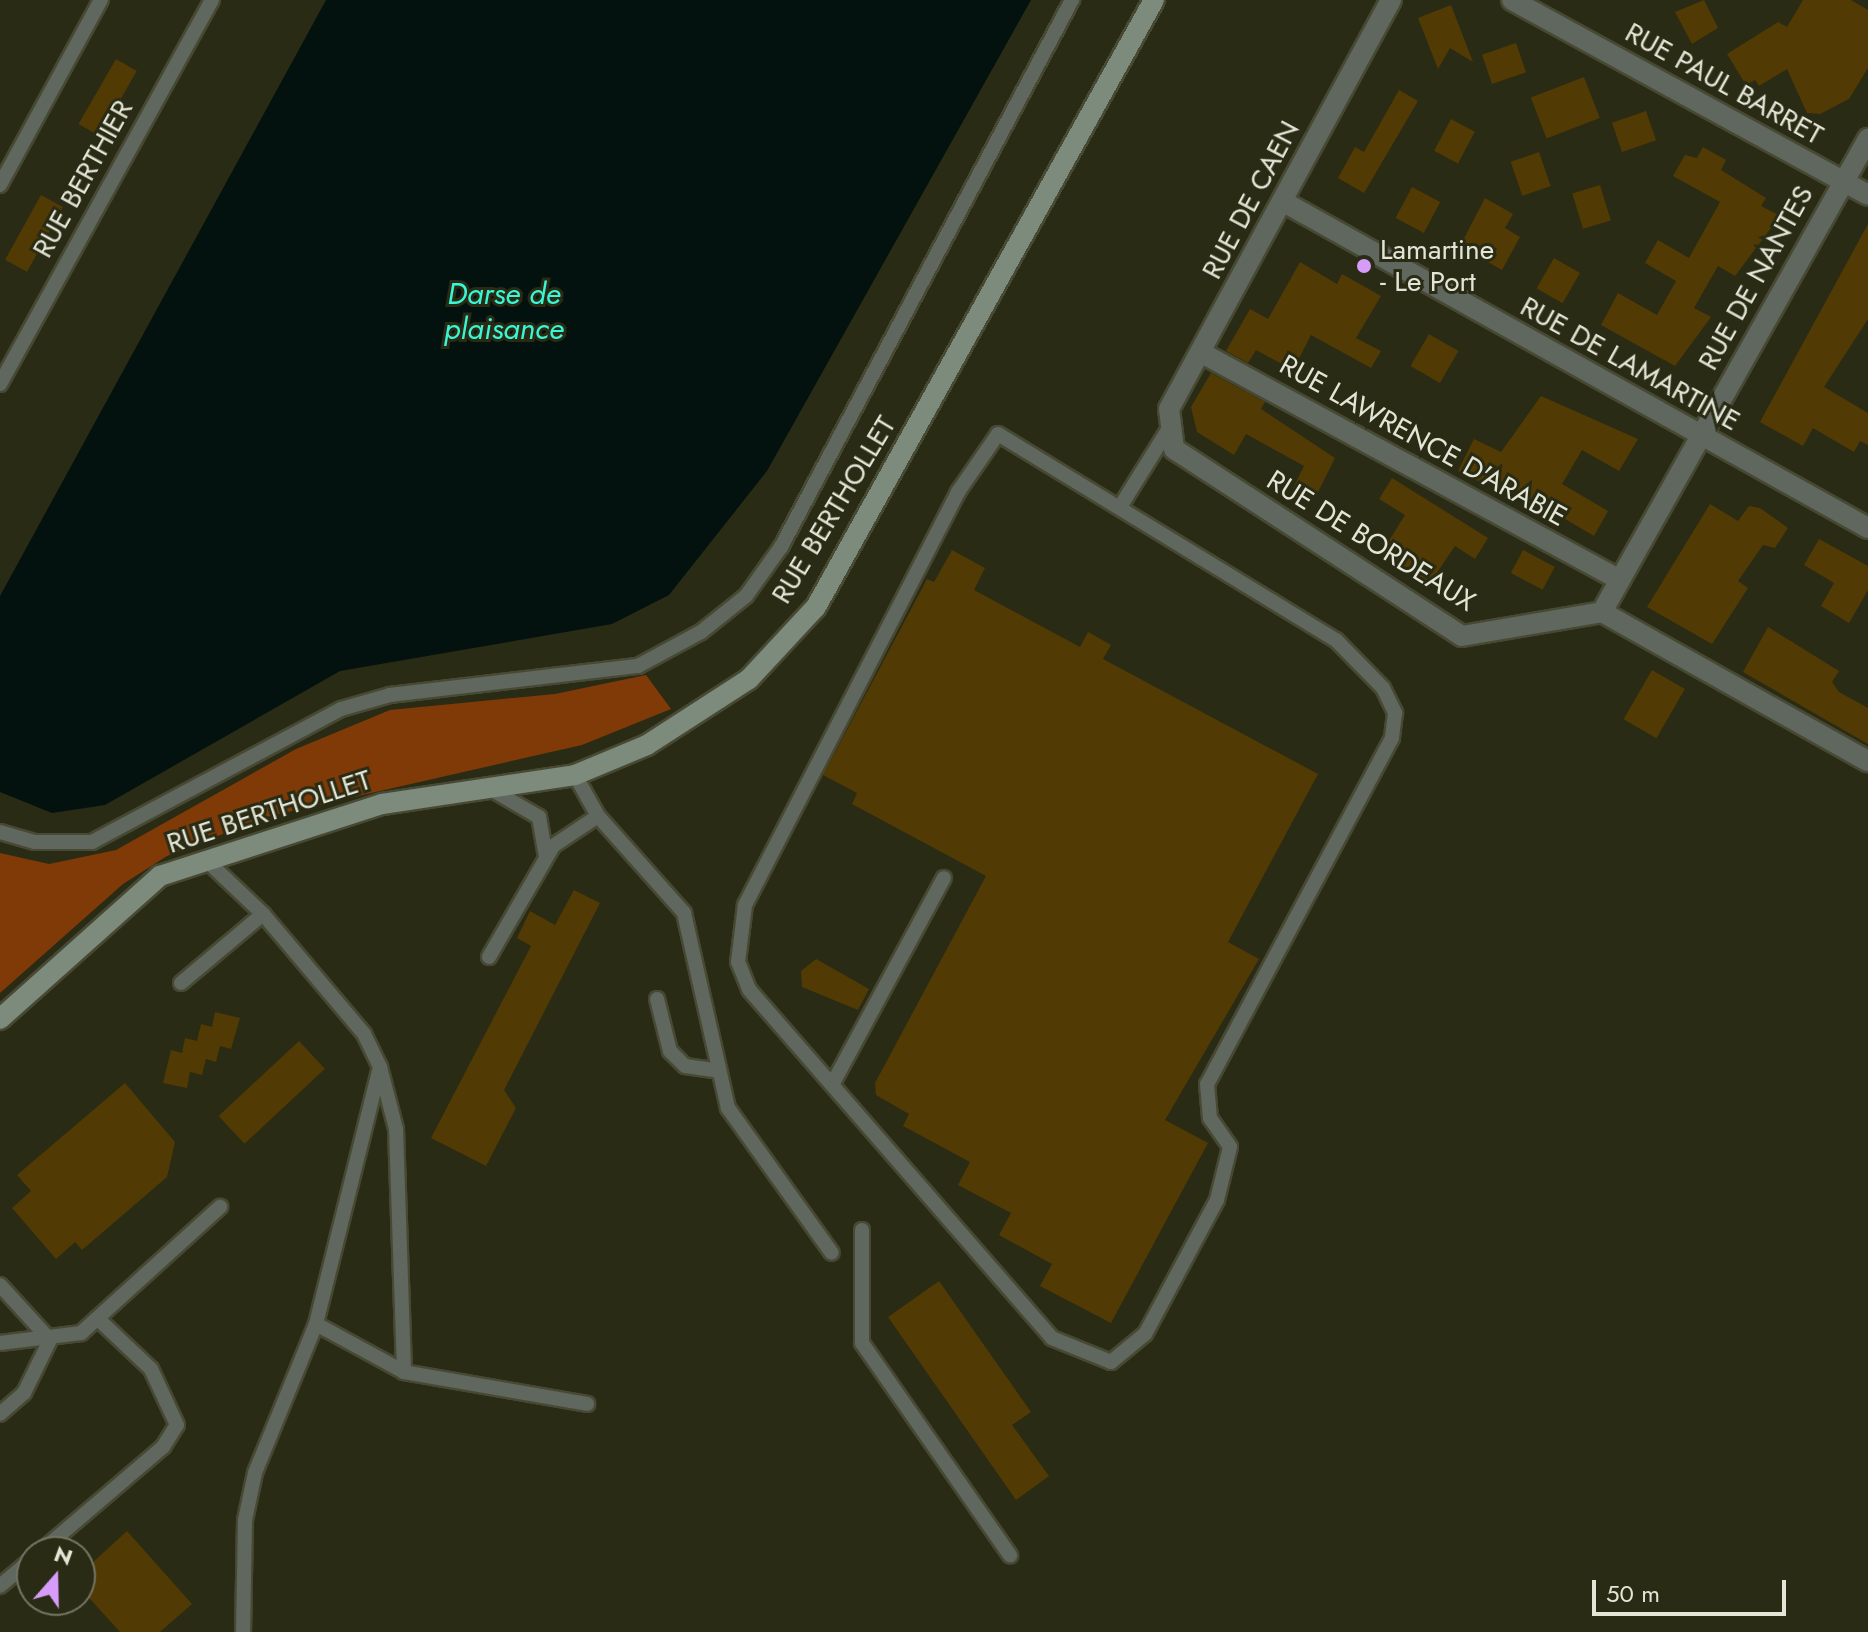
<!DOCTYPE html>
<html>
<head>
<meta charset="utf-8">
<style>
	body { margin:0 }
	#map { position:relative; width:1868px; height:1632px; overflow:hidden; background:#292b14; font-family:Jost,sans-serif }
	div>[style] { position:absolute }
	.green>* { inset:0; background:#803a07 }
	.water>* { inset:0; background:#03120e }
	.building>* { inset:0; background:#523a04; transform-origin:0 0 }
	.roads { filter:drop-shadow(2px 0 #474933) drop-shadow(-2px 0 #474933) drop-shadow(0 2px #474933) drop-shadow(0 -2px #474933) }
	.service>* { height:14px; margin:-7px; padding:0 7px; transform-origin:7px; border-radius:7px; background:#5f675f }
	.minor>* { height:20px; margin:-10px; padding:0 10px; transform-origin:10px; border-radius:10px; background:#5f675f }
	.tertiary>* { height:20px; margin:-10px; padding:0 10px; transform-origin:10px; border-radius:10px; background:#5f675f }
	.secondary>* { height:20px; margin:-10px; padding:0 10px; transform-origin:10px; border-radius:10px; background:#7d8b7d }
	.dots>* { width:22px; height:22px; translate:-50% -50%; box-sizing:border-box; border:4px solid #292b14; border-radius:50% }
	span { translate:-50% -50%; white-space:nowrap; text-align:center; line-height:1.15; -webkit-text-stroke:6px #292b14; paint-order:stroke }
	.street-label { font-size:28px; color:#e3e5d7 }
	.poi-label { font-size:28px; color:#e3e5d7 }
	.left { translate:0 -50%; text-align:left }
	.water-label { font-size:30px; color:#38f6d6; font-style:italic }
	.north { position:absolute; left:16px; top:1536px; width:80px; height:80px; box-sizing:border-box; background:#292b14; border:2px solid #737562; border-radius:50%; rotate:20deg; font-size:22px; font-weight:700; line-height:32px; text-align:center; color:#e3e5d7 }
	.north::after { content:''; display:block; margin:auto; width:28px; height:36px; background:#d79bf9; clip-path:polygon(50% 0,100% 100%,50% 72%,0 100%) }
	.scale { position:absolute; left:1592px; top:1580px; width:194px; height:36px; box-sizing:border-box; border:4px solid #e3e5d7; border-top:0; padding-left:10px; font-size:24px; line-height:28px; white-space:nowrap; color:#e3e5d7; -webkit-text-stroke:6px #292b14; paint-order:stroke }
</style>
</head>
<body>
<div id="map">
	<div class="green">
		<i style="clip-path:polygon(646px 675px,671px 709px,582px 745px,266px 817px,167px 856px,123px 884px,0 993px,0 853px,49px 864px,116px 850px,296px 749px,390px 710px,555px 694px)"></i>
	</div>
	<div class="water">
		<i style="clip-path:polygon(326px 0,1031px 0,767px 471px,669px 595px,612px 624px,340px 671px,105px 805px,52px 813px,0 792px,0 596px)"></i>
	</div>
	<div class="building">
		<i style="clip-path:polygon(1704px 0,1718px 28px,1692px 44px,1675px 12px)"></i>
		<i style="clip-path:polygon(1803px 0,1851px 0,1868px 10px,1868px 68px,1849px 99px,1820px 114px,1807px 113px,1787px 69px,1759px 86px,1755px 80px,1746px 85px,1727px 54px,1778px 22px,1787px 27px)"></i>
		<i style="clip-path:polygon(1451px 5px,1473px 62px,1450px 48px,1438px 69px,1418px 18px)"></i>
		<i style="left:1516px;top:43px;width:31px;height:36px;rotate:71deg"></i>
		<i style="left:116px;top:59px;width:24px;height:75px;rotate:30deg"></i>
		<i style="left:1584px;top:77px;width:44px;height:57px;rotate:69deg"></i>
		<i style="clip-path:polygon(1399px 90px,1418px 101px,1364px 193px,1338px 178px,1355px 147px,1364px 152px)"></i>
		<i style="left:1646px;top:111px;width:31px;height:36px;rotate:71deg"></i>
		<i style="left:1451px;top:119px;width:27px;height:36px;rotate:28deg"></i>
		<i style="clip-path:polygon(1703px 147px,1726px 160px,1721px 170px,1766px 198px,1761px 206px,1780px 216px,1735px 276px,1718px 266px,1694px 308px,1711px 317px,1675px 366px,1601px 325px,1618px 293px,1657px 315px,1676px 281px,1645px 263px,1658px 240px,1689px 258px,1720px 202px,1673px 176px,1685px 155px,1697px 158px)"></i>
		<i style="left:1539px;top:152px;width:36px;height:30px;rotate:71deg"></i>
		<i style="left:1600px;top:185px;width:37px;height:29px;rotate:73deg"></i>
		<i style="left:1412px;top:187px;width:32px;height:35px;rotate:28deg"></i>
		<i style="left:41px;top:195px;width:25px;height:74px;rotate:29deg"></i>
		<i style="clip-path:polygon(1485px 198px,1513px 214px,1505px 228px,1520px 237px,1502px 270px,1460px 246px)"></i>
		<i style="clip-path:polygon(1868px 224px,1868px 319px,1824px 387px,1868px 413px,1868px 445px,1860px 441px,1854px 452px,1813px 428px,1803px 446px,1760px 422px)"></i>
		<i style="left:1554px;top:258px;width:30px;height:35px;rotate:30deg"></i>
		<i style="clip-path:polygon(1300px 262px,1337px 284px,1342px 274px,1381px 296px,1356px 338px,1381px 351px,1371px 368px,1311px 335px,1293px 370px,1256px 350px,1248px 363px,1226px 351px,1250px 309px,1268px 319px)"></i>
		<i style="left:1429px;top:334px;width:34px;height:37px;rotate:30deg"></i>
		<i style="clip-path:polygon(1211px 373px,1265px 402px,1261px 409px,1335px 458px,1315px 498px,1293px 488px,1304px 466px,1246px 434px,1234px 455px,1197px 432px,1191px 407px)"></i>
		<i style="clip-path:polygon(1541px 396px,1638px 439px,1619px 471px,1582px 450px,1562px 484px,1608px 511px,1594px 536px,1487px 473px,1482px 483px,1458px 471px,1474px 439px,1501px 452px)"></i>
		<i style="clip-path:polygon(1392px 478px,1488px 538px,1475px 559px,1455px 546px,1428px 586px,1392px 561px,1397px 555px,1385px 547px,1405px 515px,1379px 499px)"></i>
		<i style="clip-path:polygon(1710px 504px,1738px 521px,1749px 506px,1760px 508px,1788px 528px,1775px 548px,1763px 545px,1738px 581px,1748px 588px,1712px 644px,1647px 607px)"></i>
		<i style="clip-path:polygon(1819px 539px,1868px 566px,1868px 590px,1849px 623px,1821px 606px,1834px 583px,1804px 565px)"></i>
		<i style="clip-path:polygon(952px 550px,985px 568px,974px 590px,1080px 647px,1088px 632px,1111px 645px,1103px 659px,1318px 774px,1228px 942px,1259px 959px,1165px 1120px,1208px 1143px,1111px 1323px,1040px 1286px,1052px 1264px,999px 1235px,1011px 1213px,958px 1185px,970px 1162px,903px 1126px,909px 1114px,876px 1095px,875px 1083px,986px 876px,852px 804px,857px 793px,823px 775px,927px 579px,934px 582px)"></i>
		<i style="left:1523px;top:550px;width:36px;height:26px;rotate:28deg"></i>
		<i style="clip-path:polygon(1768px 627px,1839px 671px,1832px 682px,1839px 692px,1868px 708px,1868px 744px,1743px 672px)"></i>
		<i style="left:1652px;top:670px;width:38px;height:57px;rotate:30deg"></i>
		<i style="clip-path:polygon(574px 890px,600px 903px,504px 1090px,516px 1108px,486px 1166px,431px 1138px,531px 946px,517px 938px,530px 911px,555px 925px)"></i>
		<i style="clip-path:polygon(816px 959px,869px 989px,858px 1010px,802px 987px,801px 971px)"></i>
		<i style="clip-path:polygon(215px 1012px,240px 1018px,231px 1049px,220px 1046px,216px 1062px,206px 1059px,202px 1075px,190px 1072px,187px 1088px,163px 1083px,171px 1050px,182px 1053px,185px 1038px,197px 1041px,201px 1024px,212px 1027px)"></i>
		<i style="left:299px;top:1041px;width:38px;height:110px;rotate:47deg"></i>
		<i style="clip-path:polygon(125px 1083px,175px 1142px,167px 1177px,82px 1250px,75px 1242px,56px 1259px,12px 1208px,31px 1191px,17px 1175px)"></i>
		<i style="clip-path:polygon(939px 1281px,1031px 1412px,1012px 1425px,1049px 1476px,1016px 1500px,888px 1317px)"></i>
		<i style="clip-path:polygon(127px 1531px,192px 1604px,160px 1632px,120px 1632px,80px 1588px,80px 1574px)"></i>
	</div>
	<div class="roads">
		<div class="service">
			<i style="left:0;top:185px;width:211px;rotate:-61.4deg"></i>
			<i style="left:0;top:384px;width:439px;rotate:-61.1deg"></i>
			<i style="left:998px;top:434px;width:396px;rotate:31.4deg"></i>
			<i style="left:1336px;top:640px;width:67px;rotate:45.6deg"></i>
			<i style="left:1383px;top:688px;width:28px;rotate:64deg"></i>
			<i style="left:1395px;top:713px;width:25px;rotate:97deg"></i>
			<i style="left:1392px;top:738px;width:392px;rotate:118.1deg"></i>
			<i style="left:1207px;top:1084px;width:34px;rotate:85deg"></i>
			<i style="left:1210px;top:1118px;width:35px;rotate:55deg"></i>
			<i style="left:1230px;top:1147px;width:55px;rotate:103.8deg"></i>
			<i style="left:1217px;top:1200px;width:152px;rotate:118.2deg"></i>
			<i style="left:1145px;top:1334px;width:44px;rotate:140.5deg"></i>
			<i style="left:1111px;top:1362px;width:64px;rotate:-157.9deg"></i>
			<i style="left:1052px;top:1338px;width:462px;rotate:-131deg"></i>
			<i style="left:749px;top:989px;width:29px;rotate:-112deg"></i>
			<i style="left:738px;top:962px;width:57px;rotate:-83deg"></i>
			<i style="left:745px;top:905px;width:465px;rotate:-62.7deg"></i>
			<i style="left:958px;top:492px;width:70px;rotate:-55.4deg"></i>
			<i style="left:1120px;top:507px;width:91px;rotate:-58.1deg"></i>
			<i style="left:575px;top:775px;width:47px;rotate:60.7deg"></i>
			<i style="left:598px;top:816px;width:130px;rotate:48.4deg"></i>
			<i style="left:684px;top:913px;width:200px;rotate:77.3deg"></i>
			<i style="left:728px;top:1108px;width:178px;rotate:54.4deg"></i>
			<i style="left:489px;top:788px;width:58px;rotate:30.1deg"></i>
			<i style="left:539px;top:817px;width:41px;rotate:80.1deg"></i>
			<i style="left:0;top:832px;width:36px;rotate:16deg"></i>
			<i style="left:35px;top:842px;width:57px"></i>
			<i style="left:92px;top:842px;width:282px;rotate:-28.1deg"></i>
			<i style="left:341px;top:709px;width:51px;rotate:-15.9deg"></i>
			<i style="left:390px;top:695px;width:250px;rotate:-6.7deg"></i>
			<i style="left:638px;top:666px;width:72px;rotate:-28.4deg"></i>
			<i style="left:701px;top:632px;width:58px;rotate:-38.7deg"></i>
			<i style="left:746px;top:596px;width:60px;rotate:-54.5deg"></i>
			<i style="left:781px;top:547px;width:620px;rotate:-61.99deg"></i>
			<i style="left:206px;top:860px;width:79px;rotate:43.5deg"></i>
			<i style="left:263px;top:914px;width:157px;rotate:49.9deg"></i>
			<i style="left:364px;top:1034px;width:37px;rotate:64deg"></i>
			<i style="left:380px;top:1067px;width:265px;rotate:104deg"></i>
			<i style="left:316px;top:1324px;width:161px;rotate:112.3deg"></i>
			<i style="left:255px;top:1473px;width:48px;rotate:102deg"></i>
			<i style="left:245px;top:1520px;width:112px;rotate:91deg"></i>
			<i style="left:489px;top:957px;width:128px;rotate:-60deg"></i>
			<i style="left:553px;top:846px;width:54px;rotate:-33.7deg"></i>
			<i style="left:181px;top:983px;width:107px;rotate:-40.1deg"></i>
			<i style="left:657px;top:999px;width:54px;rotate:76deg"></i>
			<i style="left:670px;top:1051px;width:21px;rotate:45deg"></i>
			<i style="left:685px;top:1066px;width:34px;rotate:8deg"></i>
			<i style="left:380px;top:1067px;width:64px;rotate:75.5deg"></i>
			<i style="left:396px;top:1129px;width:243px;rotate:88.1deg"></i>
			<i style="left:833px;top:1083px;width:233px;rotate:-61.6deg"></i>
			<i style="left:862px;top:1230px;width:113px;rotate:90deg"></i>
			<i style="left:862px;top:1343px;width:259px;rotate:55.1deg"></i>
			<i style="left:0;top:1285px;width:74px;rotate:47.7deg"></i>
			<i style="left:50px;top:1340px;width:59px;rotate:116.1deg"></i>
			<i style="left:24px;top:1393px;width:32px;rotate:139deg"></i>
			<i style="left:316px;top:1324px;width:100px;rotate:28.6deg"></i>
			<i style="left:404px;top:1372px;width:186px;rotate:9.9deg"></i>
			<i style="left:0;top:1343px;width:82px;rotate:-7deg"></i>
			<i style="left:81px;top:1333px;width:188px;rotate:-42.2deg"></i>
			<i style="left:40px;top:1552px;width:162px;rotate:-40.5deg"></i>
			<i style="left:163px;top:1447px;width:26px;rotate:-58deg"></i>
			<i style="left:177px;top:1425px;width:62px;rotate:-114.9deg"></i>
			<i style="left:151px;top:1369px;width:74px;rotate:-136.6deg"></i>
			<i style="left:0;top:1586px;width:42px;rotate:-40.2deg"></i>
		</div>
		<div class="minor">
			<i style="left:1512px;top:0;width:406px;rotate:28.7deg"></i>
			<i style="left:1282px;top:201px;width:671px;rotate:29.16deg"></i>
			<i style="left:1200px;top:352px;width:478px;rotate:28.5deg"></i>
			<i style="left:1602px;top:612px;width:543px;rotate:-60.65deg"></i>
		</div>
		<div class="tertiary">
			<i style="left:1391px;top:0;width:465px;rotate:118.5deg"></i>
			<i style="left:1169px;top:409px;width:40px;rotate:82.9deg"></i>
			<i style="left:1174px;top:449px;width:343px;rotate:33deg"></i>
			<i style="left:1462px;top:636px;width:142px;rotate:-9.7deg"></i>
			<i style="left:1602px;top:612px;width:305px;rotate:29.3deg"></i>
		</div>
		<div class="secondary">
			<i style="left:0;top:1019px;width:215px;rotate:-41.8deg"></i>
			<i style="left:160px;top:876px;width:233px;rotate:-18deg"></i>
			<i style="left:382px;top:804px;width:195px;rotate:-8.5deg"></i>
			<i style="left:575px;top:775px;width:78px;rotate:-22.6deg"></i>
			<i style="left:647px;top:745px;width:121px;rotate:-32.9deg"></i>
			<i style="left:749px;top:679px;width:98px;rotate:-47.1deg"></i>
			<i style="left:816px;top:607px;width:695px;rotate:-60.89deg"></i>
		</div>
	</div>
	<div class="dots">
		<i style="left:1364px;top:266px;background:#d79bf9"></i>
	</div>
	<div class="street-label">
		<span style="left:1724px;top:84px;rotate:29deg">RUE PAUL BARRET</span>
		<span style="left:83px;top:179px;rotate:-61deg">RUE BERTHIER</span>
		<span style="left:1251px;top:200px;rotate:-62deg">RUE DE CAEN</span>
		<span style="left:1756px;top:278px;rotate:-61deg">RUE DE NANTES</span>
		<span style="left:1630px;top:364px;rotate:29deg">RUE DE LAMARTINE</span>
		<span style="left:1423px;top:441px;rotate:29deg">RUE LAWRENCE D'ARABIE</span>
		<span style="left:834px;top:510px;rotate:-59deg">RUE BERTHOLLET</span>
		<span style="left:1371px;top:541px;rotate:32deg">RUE DE BORDEAUX</span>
		<span style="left:269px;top:812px;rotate:-18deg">RUE BERTHOLLET</span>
	</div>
	<div class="poi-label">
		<span class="left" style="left:1380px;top:266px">Lamartine<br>- Le Port</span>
	</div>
	<div class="water-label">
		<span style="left:504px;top:311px">Darse de<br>plaisance</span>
	</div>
	<div class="north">N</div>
	<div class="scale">50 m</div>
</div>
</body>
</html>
